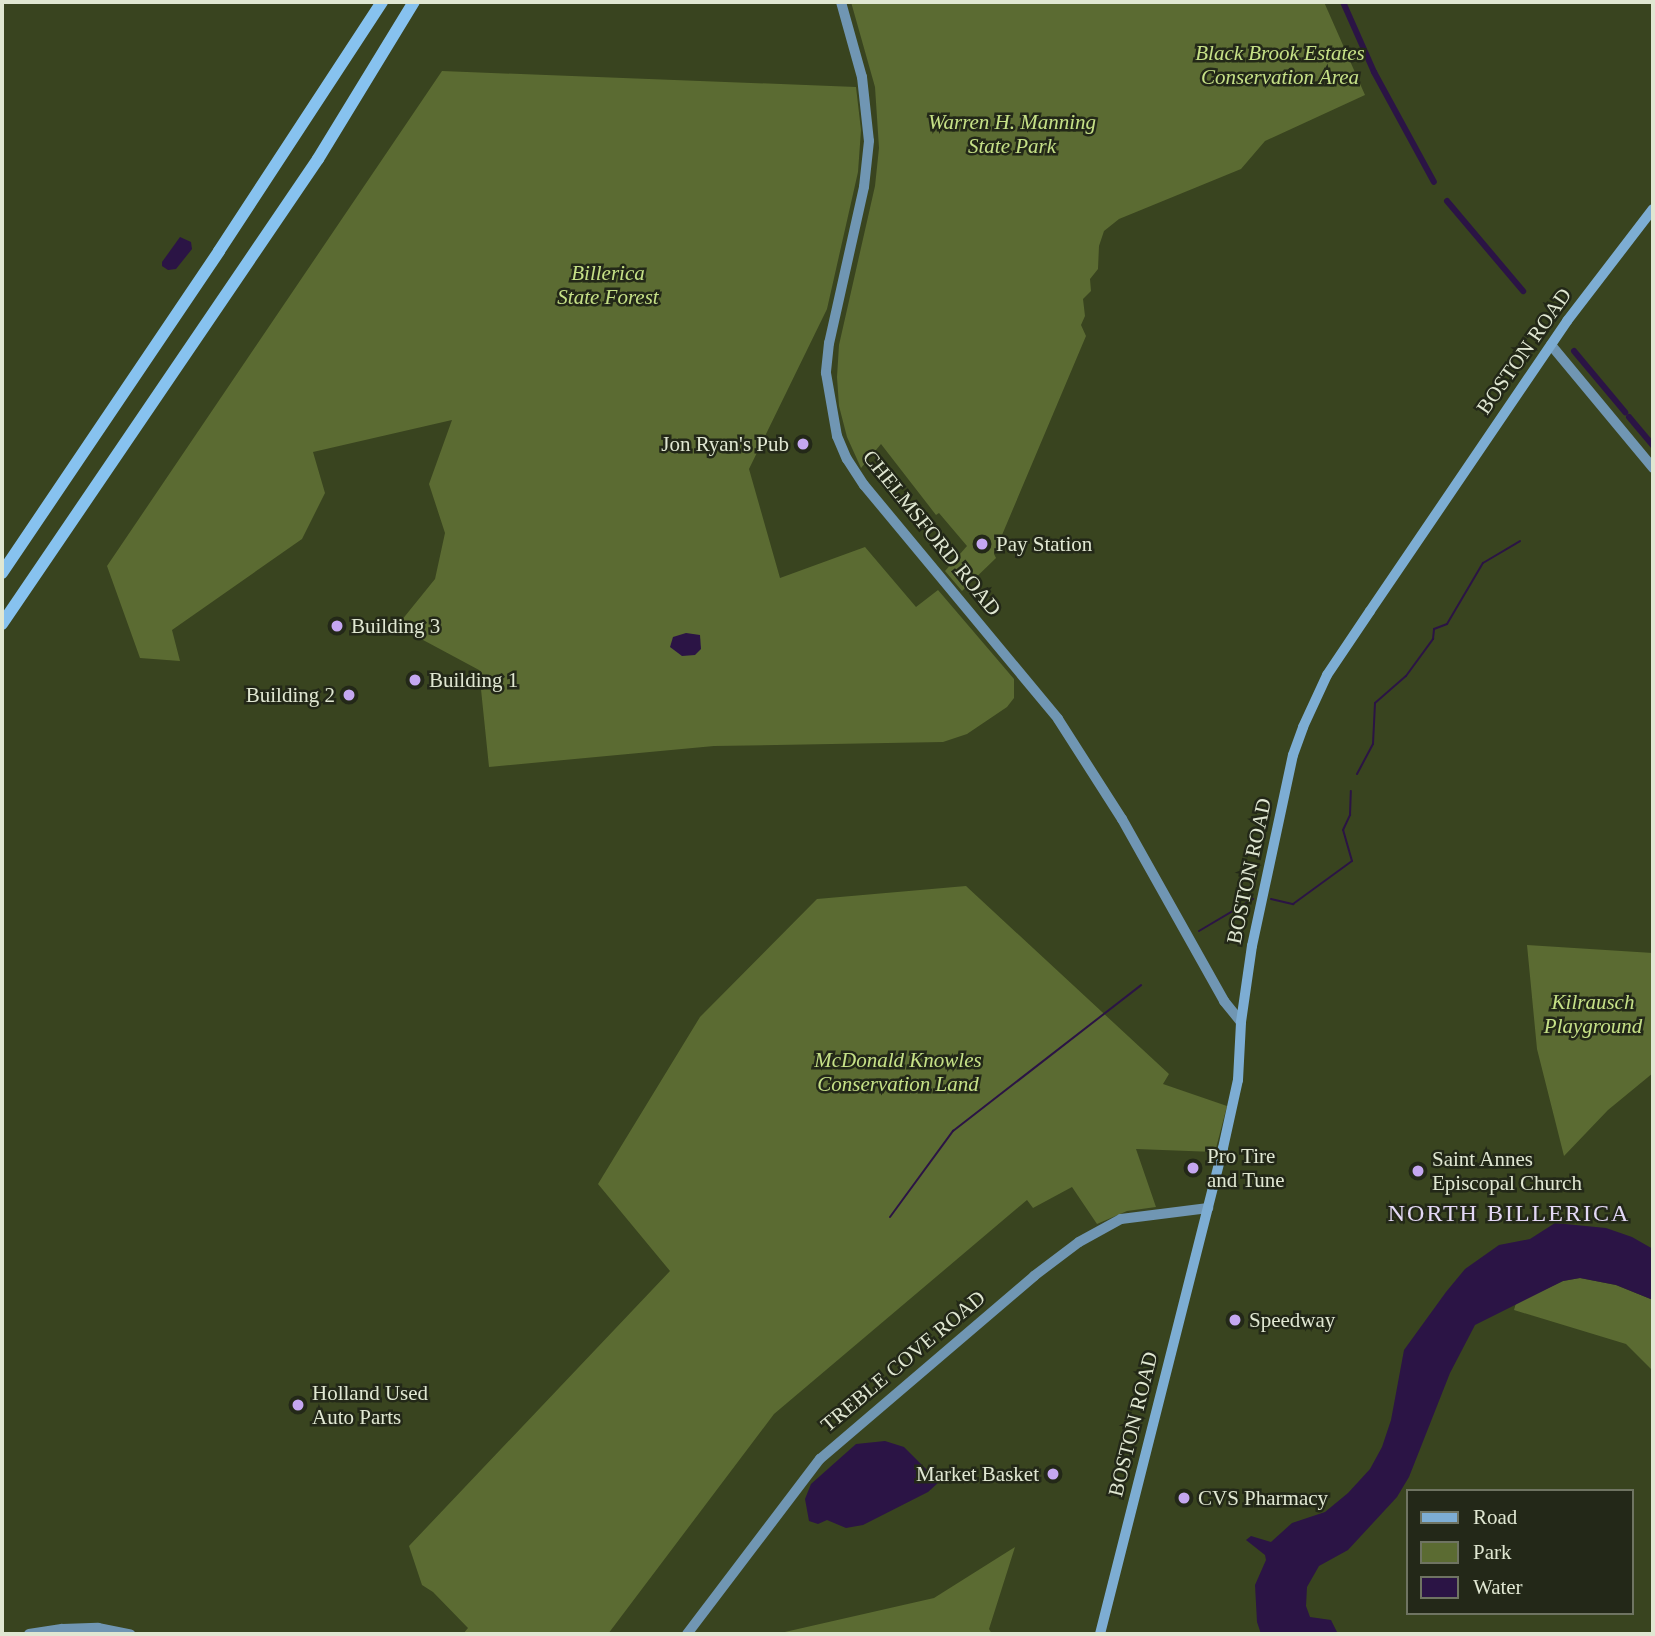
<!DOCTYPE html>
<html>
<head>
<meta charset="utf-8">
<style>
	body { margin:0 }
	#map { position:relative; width:1655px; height:1636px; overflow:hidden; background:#39441f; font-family:"Times New Roman",serif }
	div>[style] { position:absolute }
	.green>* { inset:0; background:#5b6b32 }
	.water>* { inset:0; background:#2b1445 }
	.stream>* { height:2px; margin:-1px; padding:0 1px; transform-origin:1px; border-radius:1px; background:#2b1445 }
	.canal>* { height:6px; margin:-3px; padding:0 3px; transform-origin:3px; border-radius:3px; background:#2b1445 }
	.secondary>* { height:10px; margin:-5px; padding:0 5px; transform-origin:5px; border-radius:5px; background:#7096b3 }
	.primary>* { height:10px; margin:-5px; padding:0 5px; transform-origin:5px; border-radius:5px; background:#7dadd3 }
	.motorway>* { height:12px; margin:-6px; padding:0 6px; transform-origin:6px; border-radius:6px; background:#87c2ef }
	.dots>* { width:19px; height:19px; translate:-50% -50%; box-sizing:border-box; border:4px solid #232818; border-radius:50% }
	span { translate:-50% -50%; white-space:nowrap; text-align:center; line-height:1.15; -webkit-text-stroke:5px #232818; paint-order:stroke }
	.park-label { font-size:21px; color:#c6e187; font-style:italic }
	.street-label { font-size:21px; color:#e0e7d2 }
	.poi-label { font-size:21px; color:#e0e7d2 }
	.right { translate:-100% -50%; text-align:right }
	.left { translate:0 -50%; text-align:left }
	.quarter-label { font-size:24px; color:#e3d8f5; letter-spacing:2px }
	.frame { position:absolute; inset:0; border:4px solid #e0e7d2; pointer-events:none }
	.legend { position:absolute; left:1406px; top:1489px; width:228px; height:126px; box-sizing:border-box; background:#232818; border:2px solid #6f7462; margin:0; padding:9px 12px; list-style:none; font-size:21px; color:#e0e7d2 }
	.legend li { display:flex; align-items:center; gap:14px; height:35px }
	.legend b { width:35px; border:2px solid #6f7462 }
</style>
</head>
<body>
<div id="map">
	<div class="green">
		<i style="clip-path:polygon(851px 2px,1324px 2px,1365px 95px,1265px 141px,1241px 169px,1119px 219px,1104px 231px,1099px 246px,1098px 269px,1090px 279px,1091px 291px,1083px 299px,1085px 316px,1081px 325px,1086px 336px,994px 554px,996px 558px,962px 591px,945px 571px,967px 546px,939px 513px,936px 515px,881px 444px,861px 468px,847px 437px,839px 406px,837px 377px,839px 345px,875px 186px,879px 148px,875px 87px)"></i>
		<i style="clip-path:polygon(442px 71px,856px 87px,861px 130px,858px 172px,827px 309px,749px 469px,780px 578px,865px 547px,916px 607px,938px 590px,1014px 679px,1014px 698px,1007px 707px,967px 734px,943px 742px,714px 746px,489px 767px,479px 670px,397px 626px,435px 579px,445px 533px,429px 484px,452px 420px,313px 452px,325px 493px,302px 539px,172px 630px,180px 661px,140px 658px,107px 566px)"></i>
		<i style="clip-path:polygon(966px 886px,1169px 1074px,1163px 1084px,1227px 1106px,1215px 1152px,1136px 1149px,1156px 1207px,1127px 1211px,1097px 1224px,1072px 1187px,1033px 1208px,1027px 1200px,774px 1414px,608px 1634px,463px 1634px,468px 1628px,433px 1592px,422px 1585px,409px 1546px,670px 1271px,598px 1184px,700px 1017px,817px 899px)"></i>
		<i style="clip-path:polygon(1527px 945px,1653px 953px,1653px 1073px,1608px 1110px,1564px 1156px,1537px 1049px)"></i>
		<i style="clip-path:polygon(1580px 1278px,1616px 1285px,1653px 1300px,1653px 1371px,1626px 1344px,1514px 1310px,1516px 1303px,1563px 1281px)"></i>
		<i style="clip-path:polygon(1015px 1547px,989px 1629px,992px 1634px,776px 1634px,934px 1598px)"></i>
	</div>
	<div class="water">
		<i style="clip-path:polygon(180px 237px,191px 242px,192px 249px,176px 269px,168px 270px,162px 266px,162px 262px)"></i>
		<i style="clip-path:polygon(686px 633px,700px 635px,701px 649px,695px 655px,682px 656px,670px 647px,673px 637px)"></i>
		<i style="clip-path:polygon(1555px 1223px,1606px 1228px,1632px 1237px,1653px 1249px,1653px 1300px,1616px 1285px,1580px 1278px,1563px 1281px,1475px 1325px,1450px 1373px,1409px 1477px,1397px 1497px,1348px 1550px,1319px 1566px,1307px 1587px,1306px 1606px,1310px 1617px,1331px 1620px,1338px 1634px,1261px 1634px,1257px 1622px,1255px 1585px,1266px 1560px,1265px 1555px,1246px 1540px,1251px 1536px,1271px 1542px,1292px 1523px,1325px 1512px,1348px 1493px,1370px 1469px,1382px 1447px,1391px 1420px,1404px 1350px,1446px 1292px,1465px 1269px,1499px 1245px,1530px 1239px)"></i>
		<i style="clip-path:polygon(885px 1441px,904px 1447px,939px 1482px,928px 1492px,863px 1525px,846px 1528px,827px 1520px,818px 1524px,809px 1521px,805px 1499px,811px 1484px,856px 1444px)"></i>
	</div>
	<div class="stream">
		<i style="left:1357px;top:774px;width:34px;rotate:-62deg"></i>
		<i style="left:1373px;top:744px;width:41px;rotate:-87.2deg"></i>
		<i style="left:1375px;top:703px;width:41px;rotate:-41.1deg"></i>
		<i style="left:1406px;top:676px;width:46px;rotate:-53.9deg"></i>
		<i style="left:1433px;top:639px;width:10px;rotate:-84deg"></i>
		<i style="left:1434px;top:629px;width:14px;rotate:-21deg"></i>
		<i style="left:1447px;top:624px;width:71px;rotate:-59.5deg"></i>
		<i style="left:1483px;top:563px;width:43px;rotate:-30.7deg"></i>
		<i style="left:1271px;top:899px;width:23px;rotate:13deg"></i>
		<i style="left:1293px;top:904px;width:73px;rotate:-36.1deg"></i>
		<i style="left:1352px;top:861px;width:32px;rotate:-106deg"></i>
		<i style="left:1343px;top:830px;width:17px;rotate:-65deg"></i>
		<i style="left:1350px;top:815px;width:24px;rotate:-88deg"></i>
		<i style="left:1199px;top:931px;width:63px;rotate:-30.7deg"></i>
		<i style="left:890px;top:1217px;width:107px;rotate:-53.8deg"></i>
		<i style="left:953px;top:1131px;width:238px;rotate:-37.8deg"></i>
	</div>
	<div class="canal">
		<i style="left:1343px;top:2px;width:77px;rotate:66.1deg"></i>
		<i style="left:1374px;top:72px;width:125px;rotate:61.4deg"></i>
		<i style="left:1447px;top:201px;width:118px;rotate:49.8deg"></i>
		<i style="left:1574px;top:351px;width:80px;rotate:50.1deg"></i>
		<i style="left:1629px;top:417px;width:38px;rotate:50deg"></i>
	</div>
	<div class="secondary">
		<i style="left:841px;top:2px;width:78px;rotate:74.4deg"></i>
		<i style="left:862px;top:77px;width:64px;rotate:83.8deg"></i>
		<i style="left:869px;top:141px;width:46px;rotate:96.2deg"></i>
		<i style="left:864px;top:187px;width:160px;rotate:102.6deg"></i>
		<i style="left:829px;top:343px;width:30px;rotate:96deg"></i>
		<i style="left:826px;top:373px;width:64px;rotate:80.1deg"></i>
		<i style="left:837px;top:436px;width:25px;rotate:67deg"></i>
		<i style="left:847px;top:459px;width:31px;rotate:57deg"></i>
		<i style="left:864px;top:485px;width:304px;rotate:50.3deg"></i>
		<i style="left:1058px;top:719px;width:119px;rotate:57.4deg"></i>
		<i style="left:1122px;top:819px;width:209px;rotate:60.7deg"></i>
		<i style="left:1224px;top:1001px;width:27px;rotate:51deg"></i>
		<i style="left:1551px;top:345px;width:160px;rotate:50.3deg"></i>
		<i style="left:29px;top:1634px;width:33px;rotate:-9deg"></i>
		<i style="left:62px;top:1629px;width:36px;rotate:-2deg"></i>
		<i style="left:98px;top:1628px;width:33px;rotate:11deg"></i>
		<i style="left:687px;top:1634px;width:220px;rotate:-52.8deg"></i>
		<i style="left:820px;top:1459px;width:282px;rotate:-40.5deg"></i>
		<i style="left:1034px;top:1276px;width:56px;rotate:-37.1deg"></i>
		<i style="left:1079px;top:1242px;width:48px;rotate:-28.7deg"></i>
		<i style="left:1121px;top:1219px;width:88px;rotate:-7.2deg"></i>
	</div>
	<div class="primary">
		<i style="left:1100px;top:1634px;width:501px;rotate:-75.8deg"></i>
		<i style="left:1223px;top:1148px;width:70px;rotate:-77.6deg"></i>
		<i style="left:1238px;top:1080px;width:58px;rotate:-87deg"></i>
		<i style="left:1241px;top:1022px;width:77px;rotate:-81.8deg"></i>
		<i style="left:1252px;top:946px;width:195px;rotate:-77.9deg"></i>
		<i style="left:1293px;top:755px;width:30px;rotate:-70deg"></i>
		<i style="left:1303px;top:727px;width:57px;rotate:-65.2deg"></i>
		<i style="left:1327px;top:675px;width:77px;rotate:-56.1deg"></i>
		<i style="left:1370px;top:611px;width:351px;rotate:-55.8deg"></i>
		<i style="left:1567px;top:321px;width:141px;rotate:-52.5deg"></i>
	</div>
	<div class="motorway">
		<i style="left:2px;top:573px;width:388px;rotate:-56deg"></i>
		<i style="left:219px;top:251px;width:298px;rotate:-56.8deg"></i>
		<i style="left:2px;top:624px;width:562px;rotate:-55.8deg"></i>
		<i style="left:318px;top:159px;width:184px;rotate:-58.6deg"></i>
	</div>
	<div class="dots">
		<i style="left:803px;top:444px;background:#c5a7f1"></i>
		<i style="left:982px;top:544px;background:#c5a7f1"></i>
		<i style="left:337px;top:626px;background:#c5a7f1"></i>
		<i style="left:415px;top:680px;background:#c5a7f1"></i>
		<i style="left:349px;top:695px;background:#c5a7f1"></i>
		<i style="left:1193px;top:1168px;background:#c5a7f1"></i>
		<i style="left:1418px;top:1171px;background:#c5a7f1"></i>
		<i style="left:1235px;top:1320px;background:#c5a7f1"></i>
		<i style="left:298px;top:1405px;background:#c5a7f1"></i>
		<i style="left:1053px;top:1474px;background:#c5a7f1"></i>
		<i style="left:1184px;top:1498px;background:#c5a7f1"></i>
	</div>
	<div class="park-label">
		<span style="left:1280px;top:65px">Black Brook Estates<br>Conservation Area</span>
		<span style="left:1012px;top:134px">Warren H. Manning<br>State Park</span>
		<span style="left:608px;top:285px">Billerica<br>State Forest</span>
		<span style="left:1593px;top:1014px">Kilrausch<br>Playground</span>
		<span style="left:898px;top:1072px">McDonald Knowles<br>Conservation Land</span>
	</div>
	<div class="street-label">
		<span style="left:1524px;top:351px;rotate:-55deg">BOSTON ROAD</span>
		<span style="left:932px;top:533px;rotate:51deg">CHELMSFORD ROAD</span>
		<span style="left:1249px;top:871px;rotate:-78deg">BOSTON ROAD</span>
		<span style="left:903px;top:1361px;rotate:-40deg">TREBLE COVE ROAD</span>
		<span style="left:1133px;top:1424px;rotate:-76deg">BOSTON ROAD</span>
	</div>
	<div class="poi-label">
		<span class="right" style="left:789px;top:444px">Jon Ryan's Pub</span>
		<span class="left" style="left:996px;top:544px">Pay Station</span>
		<span class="left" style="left:351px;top:626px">Building 3</span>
		<span class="left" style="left:429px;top:680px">Building 1</span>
		<span class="right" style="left:335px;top:695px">Building 2</span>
		<span class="left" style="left:1207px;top:1168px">Pro Tire<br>and Tune</span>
		<span class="left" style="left:1432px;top:1171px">Saint Annes<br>Episcopal Church</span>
		<span class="left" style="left:1249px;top:1320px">Speedway</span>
		<span class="left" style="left:312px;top:1405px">Holland Used<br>Auto Parts</span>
		<span class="right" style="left:1039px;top:1474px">Market Basket</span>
		<span class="left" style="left:1198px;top:1498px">CVS Pharmacy</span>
	</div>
	<div class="quarter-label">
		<span style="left:1509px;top:1214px">NORTH BILLERICA</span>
	</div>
	<div class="frame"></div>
	<ul class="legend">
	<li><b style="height:9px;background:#7dadd3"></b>Road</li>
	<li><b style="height:19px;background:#5b6b32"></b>Park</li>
	<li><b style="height:19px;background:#2b1445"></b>Water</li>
	</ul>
</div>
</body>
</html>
